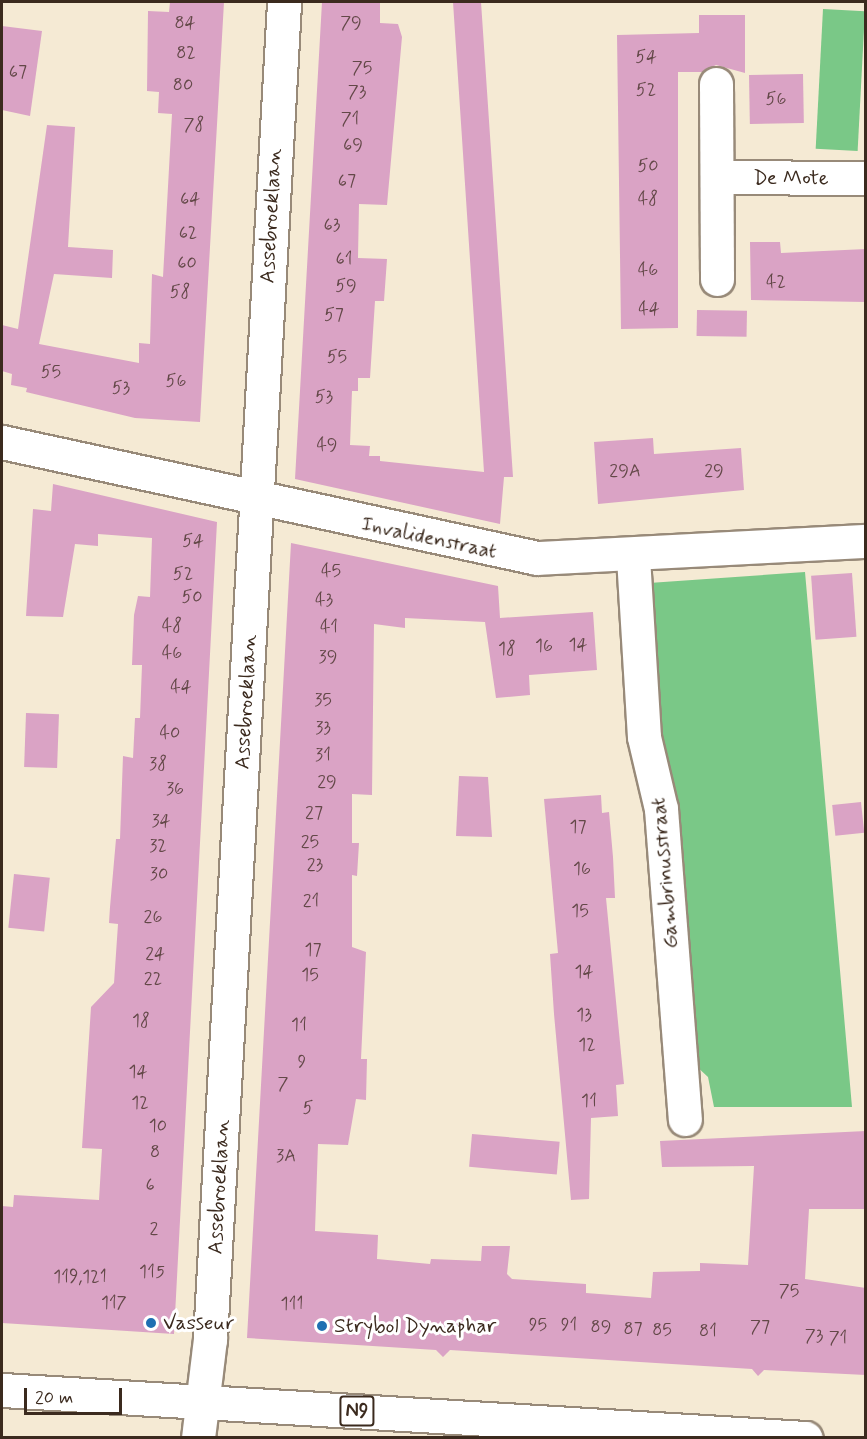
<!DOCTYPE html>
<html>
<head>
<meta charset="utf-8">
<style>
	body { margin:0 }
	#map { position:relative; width:867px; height:1439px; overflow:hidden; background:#f5ead4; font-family:Mynerve,sans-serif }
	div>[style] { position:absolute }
	.green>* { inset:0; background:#7ac887; transform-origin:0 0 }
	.building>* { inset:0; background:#daa3c5; transform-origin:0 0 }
	.roads { filter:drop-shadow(2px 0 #988a79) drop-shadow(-2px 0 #988a79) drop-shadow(0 2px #988a79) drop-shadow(0 -2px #988a79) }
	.minor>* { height:33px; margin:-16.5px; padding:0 16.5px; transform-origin:16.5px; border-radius:16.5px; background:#fff }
	.major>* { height:33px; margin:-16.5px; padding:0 16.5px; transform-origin:16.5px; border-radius:16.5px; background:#fff }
	.dots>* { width:16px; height:16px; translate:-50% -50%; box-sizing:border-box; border:3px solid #fff; border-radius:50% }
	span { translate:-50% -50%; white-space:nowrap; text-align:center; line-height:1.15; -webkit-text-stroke:6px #fff; paint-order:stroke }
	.number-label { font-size:18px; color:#634848 }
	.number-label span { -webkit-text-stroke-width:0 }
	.shield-label span { padding:2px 4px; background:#fff; border:2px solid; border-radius:4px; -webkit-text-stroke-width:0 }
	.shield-label { font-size:20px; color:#3b2a1e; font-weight:700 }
	.street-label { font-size:21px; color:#3b2a1e }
	.poi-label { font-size:21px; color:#3b2a1e }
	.left { translate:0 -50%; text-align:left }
	.frame { position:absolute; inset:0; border:3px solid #3b2a1e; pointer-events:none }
	.scale { position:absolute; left:24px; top:1388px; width:98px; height:27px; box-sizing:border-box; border:3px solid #3b2a1e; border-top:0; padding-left:8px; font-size:18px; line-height:21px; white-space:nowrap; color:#3b2a1e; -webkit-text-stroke:4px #fff; paint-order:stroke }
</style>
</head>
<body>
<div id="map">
	<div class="green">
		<i style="left:823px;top:9px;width:42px;height:140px;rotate:3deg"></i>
		<i style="clip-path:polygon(805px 572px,852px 1107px,714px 1107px,708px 1077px,694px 1064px,675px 788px,662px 755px,649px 583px)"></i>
	</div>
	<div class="building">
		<i style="clip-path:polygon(170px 2px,224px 2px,200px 422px,135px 418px,26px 392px,27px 388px,11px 385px,12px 374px,2px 371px,2px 325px,18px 329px,47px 125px,75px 127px,68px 247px,113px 250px,112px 278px,54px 274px,39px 344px,139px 363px,139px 343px,150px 344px,152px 274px,163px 277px,172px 114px,158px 113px,159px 92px,147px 91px,148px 11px,169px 12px)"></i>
		<i style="clip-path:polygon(322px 2px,380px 2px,380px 23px,398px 24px,402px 37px,387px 205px,359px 204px,358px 258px,387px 259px,384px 301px,375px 301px,370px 378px,358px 378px,358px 391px,352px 391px,350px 445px,370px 446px,369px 456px,380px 456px,380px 461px,484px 472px,453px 2px,481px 2px,513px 477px,504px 477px,500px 524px,295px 479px)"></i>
		<i style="clip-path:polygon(699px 15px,745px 15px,745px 73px,716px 65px,702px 72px,678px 72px,678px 328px,621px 329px,617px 35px,699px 33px)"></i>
		<i style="clip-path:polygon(2px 26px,42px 31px,30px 116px,2px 110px)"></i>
		<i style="left:803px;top:74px;width:49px;height:54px;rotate:89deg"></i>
		<i style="clip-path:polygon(750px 242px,780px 242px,781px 253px,866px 249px,866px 302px,751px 300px)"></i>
		<i style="left:697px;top:310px;width:50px;height:26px;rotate:1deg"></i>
		<i style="clip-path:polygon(653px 438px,654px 454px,741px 448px,744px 490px,598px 504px,594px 442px)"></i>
		<i style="clip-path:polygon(53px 484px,217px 522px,174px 1334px,2px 1323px,2px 1206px,13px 1207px,14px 1195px,99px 1200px,102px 1149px,82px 1148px,91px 1007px,114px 983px,118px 924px,109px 923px,110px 907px,116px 839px,120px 839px,123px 756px,133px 758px,135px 718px,140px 718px,142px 665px,132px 665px,134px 615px,138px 596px,150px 597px,152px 538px,98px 534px,98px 546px,75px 544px,63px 617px,26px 616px,33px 509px,51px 511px)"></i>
		<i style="clip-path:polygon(291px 543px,498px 586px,500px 618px,593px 612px,597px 670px,529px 675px,530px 695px,496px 698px,485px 622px,405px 618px,405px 628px,374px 624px,372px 795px,352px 794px,352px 843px,359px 843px,357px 876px,352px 875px,352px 947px,366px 952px,361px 1059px,367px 1059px,366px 1100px,356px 1099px,348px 1145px,318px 1144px,315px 1231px,378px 1235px,377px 1259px,430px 1264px,431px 1259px,481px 1261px,482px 1246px,510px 1246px,507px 1274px,512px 1279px,586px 1284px,586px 1293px,651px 1298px,653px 1272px,700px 1271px,700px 1263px,748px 1265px,754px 1166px,662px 1167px,660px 1141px,866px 1131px,866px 1209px,809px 1209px,805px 1279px,866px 1288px,866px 1375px,764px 1370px,758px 1376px,752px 1369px,450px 1350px,443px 1357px,436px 1350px,247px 1338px)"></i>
		<i style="left:852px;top:573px;width:64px;height:41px;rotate:86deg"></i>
		<i style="left:26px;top:713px;width:33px;height:54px;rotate:2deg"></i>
		<i style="clip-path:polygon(459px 776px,488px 777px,492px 837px,456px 836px)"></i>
		<i style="clip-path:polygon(601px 795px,602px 813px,609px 812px,613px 857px,615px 898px,606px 898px,624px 1084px,616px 1085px,618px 1116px,591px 1118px,589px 1199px,571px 1200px,554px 1014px,550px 954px,558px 953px,544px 799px)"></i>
		<i style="left:861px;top:802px;width:31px;height:29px;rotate:84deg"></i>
		<i style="left:14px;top:874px;width:36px;height:54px;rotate:6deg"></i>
		<i style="left:472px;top:1134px;width:88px;height:33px;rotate:5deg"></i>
	</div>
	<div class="roads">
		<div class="minor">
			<i style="left:716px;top:84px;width:195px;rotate:89.7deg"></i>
			<i style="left:717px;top:177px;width:149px;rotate:0.4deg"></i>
			<i style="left:2px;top:442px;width:547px;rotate:12.23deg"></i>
			<i style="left:537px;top:558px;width:329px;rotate:-3deg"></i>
			<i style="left:633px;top:557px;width:180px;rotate:86.5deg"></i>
			<i style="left:644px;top:737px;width:74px;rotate:76.7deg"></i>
			<i style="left:661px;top:809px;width:311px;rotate:85.6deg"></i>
			<i style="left:198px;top:1438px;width:100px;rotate:-83.1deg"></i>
			<i style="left:210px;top:1339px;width:1339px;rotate:-86.83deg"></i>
		</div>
		<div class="major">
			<i style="left:2px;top:1390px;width:805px;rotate:3.42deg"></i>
		</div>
	</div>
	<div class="dots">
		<i style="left:151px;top:1323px;background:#1f6fb2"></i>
		<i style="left:322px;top:1326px;background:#1f6fb2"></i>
	</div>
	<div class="number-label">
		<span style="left:185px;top:23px">84</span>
		<span style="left:351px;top:23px">79</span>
		<span style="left:186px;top:53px">82</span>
		<span style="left:646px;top:57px">54</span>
		<span style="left:362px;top:68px">75</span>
		<span style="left:18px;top:72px">67</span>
		<span style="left:183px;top:85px">80</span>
		<span style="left:646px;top:90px">52</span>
		<span style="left:357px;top:92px">73</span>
		<span style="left:776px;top:99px">56</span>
		<span style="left:350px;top:119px">71</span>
		<span style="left:194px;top:125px">78</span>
		<span style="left:353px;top:145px">69</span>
		<span style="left:648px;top:166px">50</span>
		<span style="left:347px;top:181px">67</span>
		<span style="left:190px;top:199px">64</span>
		<span style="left:648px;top:199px">48</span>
		<span style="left:332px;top:225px">63</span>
		<span style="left:188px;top:233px">62</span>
		<span style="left:344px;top:259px">61</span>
		<span style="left:187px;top:263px">60</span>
		<span style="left:648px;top:270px">46</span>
		<span style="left:776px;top:282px">42</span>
		<span style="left:346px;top:286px">59</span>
		<span style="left:180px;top:292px">58</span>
		<span style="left:649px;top:309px">44</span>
		<span style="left:334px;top:315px">57</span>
		<span style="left:337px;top:357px">55</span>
		<span style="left:51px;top:372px">55</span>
		<span style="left:176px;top:381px">56</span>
		<span style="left:121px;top:388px">53</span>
		<span style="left:324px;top:397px">53</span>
		<span style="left:327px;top:445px">49</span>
		<span style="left:625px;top:471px">29A</span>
		<span style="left:714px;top:471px">29</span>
		<span style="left:193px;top:541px">54</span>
		<span style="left:331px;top:571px">45</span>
		<span style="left:183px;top:574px">52</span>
		<span style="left:192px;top:597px">50</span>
		<span style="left:324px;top:600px">43</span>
		<span style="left:172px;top:626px">48</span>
		<span style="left:329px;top:627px">41</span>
		<span style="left:578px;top:645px">14</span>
		<span style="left:544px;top:646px">16</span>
		<span style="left:507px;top:649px">18</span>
		<span style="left:172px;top:653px">46</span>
		<span style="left:328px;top:657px">39</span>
		<span style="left:181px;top:687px">44</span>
		<span style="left:323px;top:700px">35</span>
		<span style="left:323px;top:728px">33</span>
		<span style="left:170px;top:733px">40</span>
		<span style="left:323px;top:755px">31</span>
		<span style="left:158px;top:764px">38</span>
		<span style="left:327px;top:782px">29</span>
		<span style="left:175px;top:789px">36</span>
		<span style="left:314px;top:813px">27</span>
		<span style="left:161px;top:821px">34</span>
		<span style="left:578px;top:827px">17</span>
		<span style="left:310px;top:842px">25</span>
		<span style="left:158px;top:846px">32</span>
		<span style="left:315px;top:865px">23</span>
		<span style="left:582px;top:869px">16</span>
		<span style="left:159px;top:874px">30</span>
		<span style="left:311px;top:901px">21</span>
		<span style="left:580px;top:911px">15</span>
		<span style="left:153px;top:917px">26</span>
		<span style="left:313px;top:950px">17</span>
		<span style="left:155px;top:954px">24</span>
		<span style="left:584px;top:972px">14</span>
		<span style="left:310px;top:975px">15</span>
		<span style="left:153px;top:979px">22</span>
		<span style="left:584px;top:1015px">13</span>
		<span style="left:141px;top:1021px">18</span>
		<span style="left:299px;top:1025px">11</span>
		<span style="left:587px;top:1045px">12</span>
		<span style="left:302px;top:1062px">9</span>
		<span style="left:138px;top:1072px">14</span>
		<span style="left:283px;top:1084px">7</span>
		<span style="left:589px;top:1101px">11</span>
		<span style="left:140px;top:1103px">12</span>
		<span style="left:308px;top:1108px">5</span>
		<span style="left:158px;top:1126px">10</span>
		<span style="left:155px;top:1152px">8</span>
		<span style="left:286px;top:1156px">3A</span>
		<span style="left:150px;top:1185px">6</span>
		<span style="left:154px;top:1229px">2</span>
		<span style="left:152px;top:1272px">115</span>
		<span style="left:80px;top:1277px">119,121</span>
		<span style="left:789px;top:1291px">75</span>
		<span style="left:114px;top:1303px">117</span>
		<span style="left:292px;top:1304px">111</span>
		<span style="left:538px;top:1325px">95</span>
		<span style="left:569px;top:1325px">91</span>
		<span style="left:601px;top:1327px">89</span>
		<span style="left:760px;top:1327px">77</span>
		<span style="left:633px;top:1329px">87</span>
		<span style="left:662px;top:1330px">85</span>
		<span style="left:708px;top:1331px">81</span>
		<span style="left:814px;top:1336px">73</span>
		<span style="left:838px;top:1338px">71</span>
	</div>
	<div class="shield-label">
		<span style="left:357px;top:1411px">N9</span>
	</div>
	<div class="street-label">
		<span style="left:791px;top:178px">De Mote</span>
		<span style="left:271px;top:216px;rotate:-87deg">Assebroeklaan</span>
		<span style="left:429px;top:538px;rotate:12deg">Invalidenstraat</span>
		<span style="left:246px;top:702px;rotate:-87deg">Assebroeklaan</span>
		<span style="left:665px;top:873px;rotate:-95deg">Gambrinusstraat</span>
		<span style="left:219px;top:1187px;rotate:-87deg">Assebroeklaan</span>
	</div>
	<div class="poi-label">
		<span class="left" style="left:163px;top:1323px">Vasseur</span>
		<span class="left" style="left:334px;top:1326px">Strybol Dynaphar</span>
	</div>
	<div class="frame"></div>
	<div class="scale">20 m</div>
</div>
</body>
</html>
